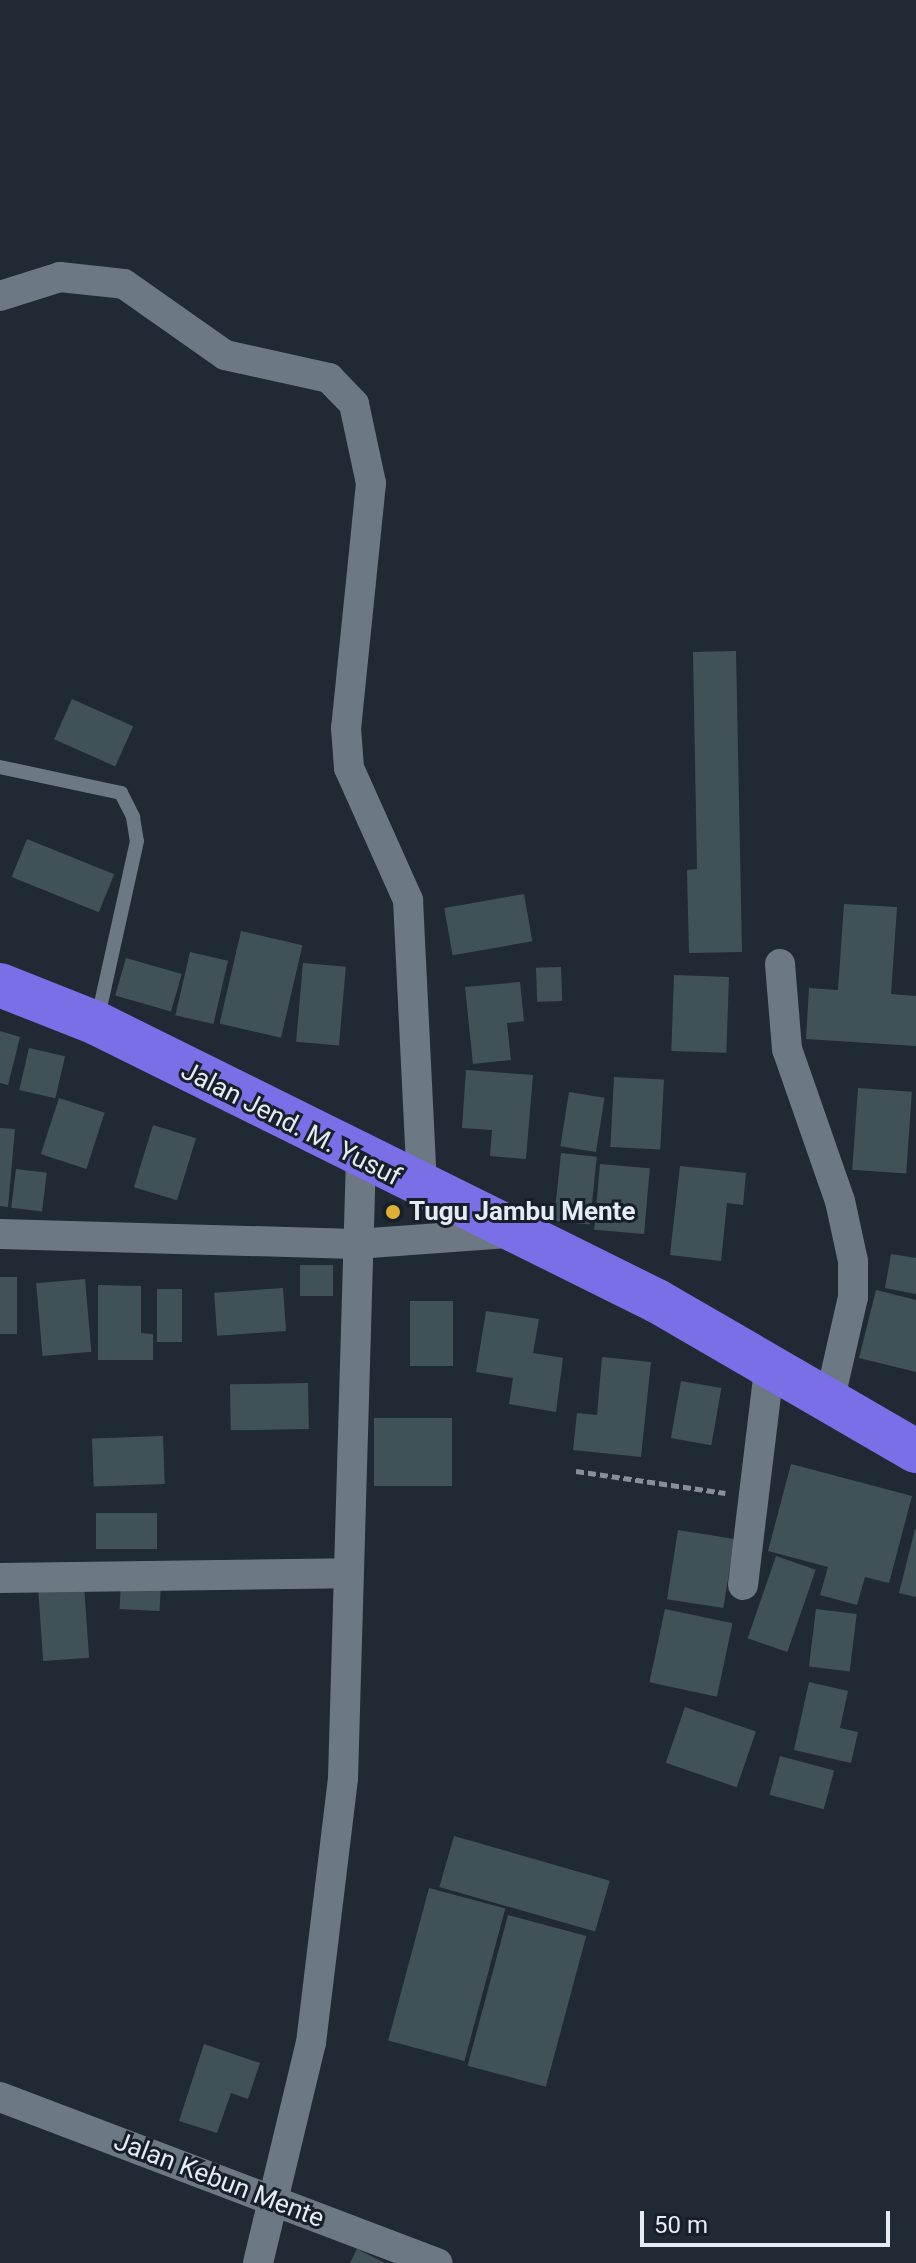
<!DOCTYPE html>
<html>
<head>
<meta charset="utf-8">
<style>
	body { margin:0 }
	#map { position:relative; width:916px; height:2263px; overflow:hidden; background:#202a34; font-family:Roboto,sans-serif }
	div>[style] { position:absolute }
	.building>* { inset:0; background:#405258; transform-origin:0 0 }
	.path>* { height:5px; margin-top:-2.5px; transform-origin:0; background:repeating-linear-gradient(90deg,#888f98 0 8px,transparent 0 12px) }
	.lane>* { height:14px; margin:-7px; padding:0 7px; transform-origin:7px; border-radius:7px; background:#6c7884 }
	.street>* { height:30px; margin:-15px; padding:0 15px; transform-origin:15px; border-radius:15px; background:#6c7884 }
	.highway>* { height:44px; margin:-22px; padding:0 22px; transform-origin:22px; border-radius:22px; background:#7a6fe7 }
	.dots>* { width:22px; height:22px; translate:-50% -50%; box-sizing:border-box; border:4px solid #17202a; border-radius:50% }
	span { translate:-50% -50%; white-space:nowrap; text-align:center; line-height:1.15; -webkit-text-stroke:6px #17202a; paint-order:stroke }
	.street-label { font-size:26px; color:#e6ecf3 }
	.poi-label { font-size:26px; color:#e6ecf3; font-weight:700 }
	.left { translate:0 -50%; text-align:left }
	.scale { position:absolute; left:640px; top:2211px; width:250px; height:36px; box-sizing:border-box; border:4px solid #e6ecf3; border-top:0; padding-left:10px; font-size:24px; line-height:28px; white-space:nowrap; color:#e6ecf3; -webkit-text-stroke:6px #17202a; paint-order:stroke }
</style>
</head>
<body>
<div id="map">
	<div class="building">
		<i style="clip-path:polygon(736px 651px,742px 952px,689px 953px,687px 870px,697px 869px,693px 652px)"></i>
		<i style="left:72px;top:699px;width:67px;height:44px;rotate:24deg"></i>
		<i style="left:27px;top:839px;width:94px;height:41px;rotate:22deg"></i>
		<i style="left:524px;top:894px;width:48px;height:81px;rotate:80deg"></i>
		<i style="clip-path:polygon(844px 904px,897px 907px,891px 994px,916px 996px,916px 1046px,806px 1039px,809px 988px,838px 990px)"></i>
		<i style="left:241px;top:931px;width:63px;height:95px;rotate:13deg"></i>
		<i style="left:190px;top:952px;width:39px;height:65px;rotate:13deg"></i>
		<i style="left:126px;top:958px;width:58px;height:39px;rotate:16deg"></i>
		<i style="left:303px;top:963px;width:43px;height:79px;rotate:5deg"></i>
		<i style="left:561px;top:967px;width:34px;height:25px;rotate:88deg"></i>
		<i style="left:674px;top:975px;width:55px;height:76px;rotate:2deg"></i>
		<i style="clip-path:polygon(520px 982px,524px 1021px,507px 1023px,511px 1060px,473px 1064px,465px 987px)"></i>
		<i style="clip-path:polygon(0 1031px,20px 1037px,8px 1085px,0 1083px)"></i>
		<i style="left:29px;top:1048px;width:37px;height:43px;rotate:13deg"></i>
		<i style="clip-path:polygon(466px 1070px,533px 1075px,526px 1159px,490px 1156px,492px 1130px,462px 1128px)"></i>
		<i style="left:614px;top:1077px;width:50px;height:70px;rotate:3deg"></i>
		<i style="left:858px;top:1088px;width:54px;height:82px;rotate:4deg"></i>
		<i style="left:569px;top:1092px;width:36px;height:55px;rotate:9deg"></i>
		<i style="left:59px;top:1098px;width:48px;height:59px;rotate:18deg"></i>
		<i style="left:153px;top:1125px;width:45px;height:65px;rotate:17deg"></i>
		<i style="clip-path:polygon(0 1128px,15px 1129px,8px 1207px,0 1206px)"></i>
		<i style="left:561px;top:1153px;width:36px;height:68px;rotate:6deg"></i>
		<i style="left:600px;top:1164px;width:50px;height:66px;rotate:5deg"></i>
		<i style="clip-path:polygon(680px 1166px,746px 1173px,743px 1205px,727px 1203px,721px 1261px,670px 1255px)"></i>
		<i style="left:16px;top:1169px;width:31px;height:39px;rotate:7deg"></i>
		<i style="clip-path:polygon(891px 1254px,916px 1258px,916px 1294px,885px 1288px)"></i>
		<i style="left:333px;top:1265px;width:31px;height:33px;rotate:90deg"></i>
		<i style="left:0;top:1277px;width:17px;height:57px"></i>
		<i style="left:85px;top:1279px;width:73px;height:49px;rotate:85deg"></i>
		<i style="clip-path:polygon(98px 1285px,141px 1286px,141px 1333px,153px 1334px,153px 1360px,98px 1360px)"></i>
		<i style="left:283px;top:1288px;width:43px;height:69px;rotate:86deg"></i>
		<i style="left:157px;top:1289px;width:25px;height:53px"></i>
		<i style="clip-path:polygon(876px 1290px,916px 1300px,916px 1372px,859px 1358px)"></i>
		<i style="left:410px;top:1301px;width:43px;height:65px"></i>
		<i style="clip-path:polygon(486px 1311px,539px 1319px,533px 1353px,563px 1358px,556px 1412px,509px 1404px,513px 1378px,476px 1372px)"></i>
		<i style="clip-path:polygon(602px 1357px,651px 1362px,641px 1457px,573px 1450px,577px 1413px,597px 1415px)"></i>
		<i style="left:681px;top:1381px;width:41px;height:58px;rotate:10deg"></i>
		<i style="left:308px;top:1383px;width:46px;height:78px;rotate:89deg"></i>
		<i style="left:374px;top:1418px;width:78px;height:68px"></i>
		<i style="left:163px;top:1436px;width:48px;height:71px;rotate:88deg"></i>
		<i style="clip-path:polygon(791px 1464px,912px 1496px,889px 1583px,865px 1577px,857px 1605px,820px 1595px,828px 1567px,768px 1551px)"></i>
		<i style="left:96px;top:1513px;width:61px;height:36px"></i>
		<i style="clip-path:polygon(915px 1529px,916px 1530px,916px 1597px,899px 1593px)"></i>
		<i style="left:678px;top:1530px;width:57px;height:70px;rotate:9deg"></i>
		<i style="left:776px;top:1556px;width:42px;height:87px;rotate:19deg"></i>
		<i style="left:121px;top:1582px;width:40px;height:27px;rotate:3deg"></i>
		<i style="left:84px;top:1585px;width:73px;height:46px;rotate:86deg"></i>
		<i style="left:665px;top:1609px;width:69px;height:75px;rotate:12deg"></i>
		<i style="left:816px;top:1609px;width:41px;height:58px;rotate:7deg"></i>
		<i style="clip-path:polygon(809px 1682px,848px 1691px,840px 1728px,858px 1732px,851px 1763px,794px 1750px)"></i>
		<i style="left:685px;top:1707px;width:75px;height:59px;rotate:19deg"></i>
		<i style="left:780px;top:1756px;width:56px;height:40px;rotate:15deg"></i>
		<i style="left:454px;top:1836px;width:162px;height:53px;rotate:16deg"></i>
		<i style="left:429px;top:1888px;width:79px;height:158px;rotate:15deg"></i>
		<i style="left:508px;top:1915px;width:81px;height:156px;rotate:15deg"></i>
		<i style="clip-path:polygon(204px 2044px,260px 2063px,248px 2099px,231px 2093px,217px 2133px,179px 2121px)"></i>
		<i style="clip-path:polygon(357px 2249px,385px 2263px,350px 2263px)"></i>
	</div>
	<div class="path">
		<i style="left:576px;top:1471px;width:151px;rotate:8.4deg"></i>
	</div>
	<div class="lane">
		<i style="left:0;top:767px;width:124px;rotate:12.1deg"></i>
		<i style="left:121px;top:793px;width:27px;rotate:63deg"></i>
		<i style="left:133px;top:817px;width:24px;rotate:81deg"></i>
		<i style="left:137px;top:841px;width:180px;rotate:102.5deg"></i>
	</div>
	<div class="street">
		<i style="left:0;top:296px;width:63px;rotate:-17.6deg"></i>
		<i style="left:60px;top:277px;width:64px;rotate:6.2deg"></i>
		<i style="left:124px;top:284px;width:123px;rotate:35.1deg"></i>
		<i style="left:225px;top:355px;width:107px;rotate:12.5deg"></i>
		<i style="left:329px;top:378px;width:36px;rotate:46deg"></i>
		<i style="left:354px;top:404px;width:81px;rotate:77.9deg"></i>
		<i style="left:371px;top:483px;width:246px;rotate:95.8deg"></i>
		<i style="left:346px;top:728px;width:40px;rotate:85.7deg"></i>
		<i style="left:349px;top:768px;width:145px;rotate:65.9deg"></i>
		<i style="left:408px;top:900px;width:290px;rotate:87.2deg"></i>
		<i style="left:780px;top:964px;width:85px;rotate:85.3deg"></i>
		<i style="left:787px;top:1049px;width:161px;rotate:70.8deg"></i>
		<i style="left:840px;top:1201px;width:61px;rotate:77.8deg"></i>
		<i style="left:853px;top:1261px;width:36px;rotate:90deg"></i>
		<i style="left:853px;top:1297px;width:104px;rotate:102.8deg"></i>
		<i style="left:0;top:1234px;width:356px;rotate:1.6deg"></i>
		<i style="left:356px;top:1244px;width:152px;rotate:-4.1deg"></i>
		<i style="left:0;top:1578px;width:348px;rotate:-0.8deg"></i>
		<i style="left:743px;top:1585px;width:218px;rotate:-83.1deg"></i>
		<i style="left:0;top:2097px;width:468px;rotate:20.8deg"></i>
		<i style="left:258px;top:2263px;width:226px;rotate:-76.5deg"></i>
		<i style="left:311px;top:2043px;width:267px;rotate:-83.1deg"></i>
		<i style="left:343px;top:1778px;width:622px;rotate:-88.34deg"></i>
	</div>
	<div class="highway">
		<i style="left:0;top:985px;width:103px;rotate:21.6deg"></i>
		<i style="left:96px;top:1023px;width:626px;rotate:26.36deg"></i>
		<i style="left:657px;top:1301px;width:299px;rotate:30.1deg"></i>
	</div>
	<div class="dots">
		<i style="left:393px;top:1212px;background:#e0b034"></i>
	</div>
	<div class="street-label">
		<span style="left:291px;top:1124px;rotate:27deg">Jalan Jend. M. Yusuf</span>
		<span style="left:219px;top:2180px;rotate:21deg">Jalan Kebun Mente</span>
	</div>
	<div class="poi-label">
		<span class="left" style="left:409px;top:1212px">Tugu Jambu Mente</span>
	</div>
	<div class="scale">50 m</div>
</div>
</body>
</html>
